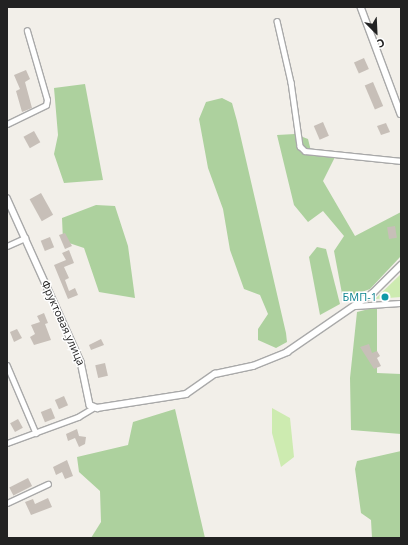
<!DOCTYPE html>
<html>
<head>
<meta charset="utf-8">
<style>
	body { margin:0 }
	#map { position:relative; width:408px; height:545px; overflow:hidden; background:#f2efe9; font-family:"Open Sans",sans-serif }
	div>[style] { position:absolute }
	.grass>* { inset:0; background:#cdebb0 }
	.forest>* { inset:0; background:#add19e }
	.building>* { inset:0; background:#c7bfb8; transform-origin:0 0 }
	.roads { filter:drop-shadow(1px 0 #a9a9a9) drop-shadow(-1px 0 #a9a9a9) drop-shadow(0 1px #a9a9a9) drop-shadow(0 -1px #a9a9a9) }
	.minor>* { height:4.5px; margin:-2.25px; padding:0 2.25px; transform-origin:2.25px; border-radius:2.25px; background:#fff }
	.tertiary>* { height:5.5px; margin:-2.75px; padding:0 2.75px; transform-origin:2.75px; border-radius:2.75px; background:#fff }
	.dots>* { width:11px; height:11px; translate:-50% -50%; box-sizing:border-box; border:2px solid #fff; border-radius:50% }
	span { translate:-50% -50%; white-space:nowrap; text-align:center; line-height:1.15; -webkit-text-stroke:3px #fff; paint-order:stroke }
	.culture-label { font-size:11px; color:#0d838f }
	.right { translate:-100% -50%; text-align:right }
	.street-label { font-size:11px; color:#222 }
	.frame { position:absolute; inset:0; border:8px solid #222; pointer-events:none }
	.north { position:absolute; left:356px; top:12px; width:40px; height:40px; -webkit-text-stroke:3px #fff; paint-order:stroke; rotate:156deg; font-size:11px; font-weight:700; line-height:16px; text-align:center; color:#222 }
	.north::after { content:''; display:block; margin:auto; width:14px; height:18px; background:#222; clip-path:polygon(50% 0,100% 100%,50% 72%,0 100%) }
</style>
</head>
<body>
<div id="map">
	<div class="grass">
		<i style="clip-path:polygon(401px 274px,401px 297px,375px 299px)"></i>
		<i style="clip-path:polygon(272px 408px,290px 418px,294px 457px,281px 467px,272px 433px)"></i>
	</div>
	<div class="forest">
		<i style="clip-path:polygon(85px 84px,103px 180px,64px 183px,54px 154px,58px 135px,54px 88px)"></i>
		<i style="clip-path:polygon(222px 98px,232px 103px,237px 121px,286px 333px,287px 342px,276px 348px,258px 340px,258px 329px,268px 314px,260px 295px,244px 289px,230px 250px,223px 209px,208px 168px,199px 119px,206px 102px)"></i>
		<i style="clip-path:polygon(295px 134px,308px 139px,311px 151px,323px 152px,335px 157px,323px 181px,355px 236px,401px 212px,401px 256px,370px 289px,343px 299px,334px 251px,344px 236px,323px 211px,308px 222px,294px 205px,277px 135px)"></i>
		<i style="clip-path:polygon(96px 205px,115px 206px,128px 246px,135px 298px,99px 292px,84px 248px,63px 241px,62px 218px)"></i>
		<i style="clip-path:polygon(317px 247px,326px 249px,340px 304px,320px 315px,309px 257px)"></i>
		<i style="clip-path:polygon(377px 307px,377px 373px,401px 374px,401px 434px,351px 430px,350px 378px,357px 312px)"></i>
		<i style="clip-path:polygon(175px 409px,205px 538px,91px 538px,101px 522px,100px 491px,79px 472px,77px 457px,128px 445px,133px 422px)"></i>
		<i style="clip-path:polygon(401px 451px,401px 538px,372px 538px,371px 520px,361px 513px,355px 469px,357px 461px)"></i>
	</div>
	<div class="building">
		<i style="left:364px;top:58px;width:12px;height:11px;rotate:66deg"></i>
		<i style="clip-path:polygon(26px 70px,30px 79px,25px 82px,32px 108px,22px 112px,16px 91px,20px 89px,14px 75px)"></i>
		<i style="left:373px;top:82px;width:26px;height:9px;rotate:67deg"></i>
		<i style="left:323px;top:122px;width:15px;height:10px;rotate:67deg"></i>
		<i style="clip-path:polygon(386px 123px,390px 132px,381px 135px,377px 126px)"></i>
		<i style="left:34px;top:131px;width:13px;height:12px;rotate:61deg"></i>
		<i style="left:41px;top:193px;width:25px;height:13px;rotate:61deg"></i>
		<i style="left:395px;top:226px;width:12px;height:8px;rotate:81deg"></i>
		<i style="clip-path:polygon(65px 233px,72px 246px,65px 249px,59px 235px)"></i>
		<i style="left:50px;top:237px;width:11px;height:10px;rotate:68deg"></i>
		<i style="clip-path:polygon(69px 250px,74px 263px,64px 267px,69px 278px,65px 280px,69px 291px,75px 288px,78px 295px,68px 299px,54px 265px,66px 260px,62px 253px)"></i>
		<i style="clip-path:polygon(44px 313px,48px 323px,45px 324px,51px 340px,34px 345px,30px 337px,35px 334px,31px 325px,40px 322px,37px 316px)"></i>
		<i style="clip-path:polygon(17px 329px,22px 338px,14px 342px,10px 332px)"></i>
		<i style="clip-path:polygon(101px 339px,104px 345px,91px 350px,89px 345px)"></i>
		<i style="clip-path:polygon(369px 344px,372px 353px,377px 351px,380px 356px,377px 358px,381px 366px,374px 369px,360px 347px)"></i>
		<i style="left:105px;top:363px;width:13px;height:10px;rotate:77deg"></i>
		<i style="left:64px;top:396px;width:10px;height:10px;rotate:66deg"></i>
		<i style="left:51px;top:408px;width:11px;height:11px;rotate:68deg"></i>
		<i style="left:18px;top:419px;width:10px;height:9px;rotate:61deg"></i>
		<i style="clip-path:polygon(77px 429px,79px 436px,86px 437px,85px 444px,79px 447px,75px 438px,68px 441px,66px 434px)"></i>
		<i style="clip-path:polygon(67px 460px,73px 476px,65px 479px,62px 472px,56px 475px,53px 467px)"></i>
		<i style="left:28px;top:478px;width:9px;height:21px;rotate:63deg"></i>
		<i style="clip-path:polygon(48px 498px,52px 507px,31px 515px,25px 502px,33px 499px,35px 504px)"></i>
	</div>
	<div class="roads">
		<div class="minor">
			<i style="left:277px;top:21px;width:63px;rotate:77.1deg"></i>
			<i style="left:291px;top:82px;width:65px;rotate:82deg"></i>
			<i style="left:300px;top:146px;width:7px;rotate:45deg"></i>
			<i style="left:305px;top:151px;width:97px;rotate:5.9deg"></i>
			<i style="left:7px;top:124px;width:43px;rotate:-26deg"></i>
			<i style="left:46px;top:105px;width:5px;rotate:-79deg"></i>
			<i style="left:47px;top:100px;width:72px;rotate:-106.2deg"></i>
			<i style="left:7px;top:246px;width:20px;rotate:-24deg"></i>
			<i style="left:354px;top:306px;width:47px;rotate:-3.7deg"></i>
			<i style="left:7px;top:365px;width:74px;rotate:66.9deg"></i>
			<i style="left:7px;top:443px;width:76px;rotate:-20.1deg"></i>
			<i style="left:78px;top:417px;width:17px;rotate:-31deg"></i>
			<i style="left:7px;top:503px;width:45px;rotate:-24.9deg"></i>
		</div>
		<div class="tertiary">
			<i style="left:361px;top:7px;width:114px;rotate:69.5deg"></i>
			<i style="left:7px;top:198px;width:180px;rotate:65.7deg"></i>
			<i style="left:81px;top:362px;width:44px;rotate:78.2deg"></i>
			<i style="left:90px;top:405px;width:8px;rotate:23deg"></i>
			<i style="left:97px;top:408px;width:90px;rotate:-8.9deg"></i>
			<i style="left:186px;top:394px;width:35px;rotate:-35deg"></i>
			<i style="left:215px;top:374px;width:39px;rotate:-12deg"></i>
			<i style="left:253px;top:366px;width:37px;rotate:-22deg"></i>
			<i style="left:287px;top:352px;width:104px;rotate:-34.5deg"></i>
			<i style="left:373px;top:293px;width:40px;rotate:-45deg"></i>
		</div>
	</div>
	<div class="dots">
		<i style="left:385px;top:297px;background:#0f9aa8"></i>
	</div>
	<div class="culture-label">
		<span class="right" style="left:377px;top:297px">БМП-1</span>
	</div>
	<div class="street-label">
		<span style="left:63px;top:323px;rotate:66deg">Фруктовая улица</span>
	</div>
	<div class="frame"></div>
	<div class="north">С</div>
</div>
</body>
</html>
